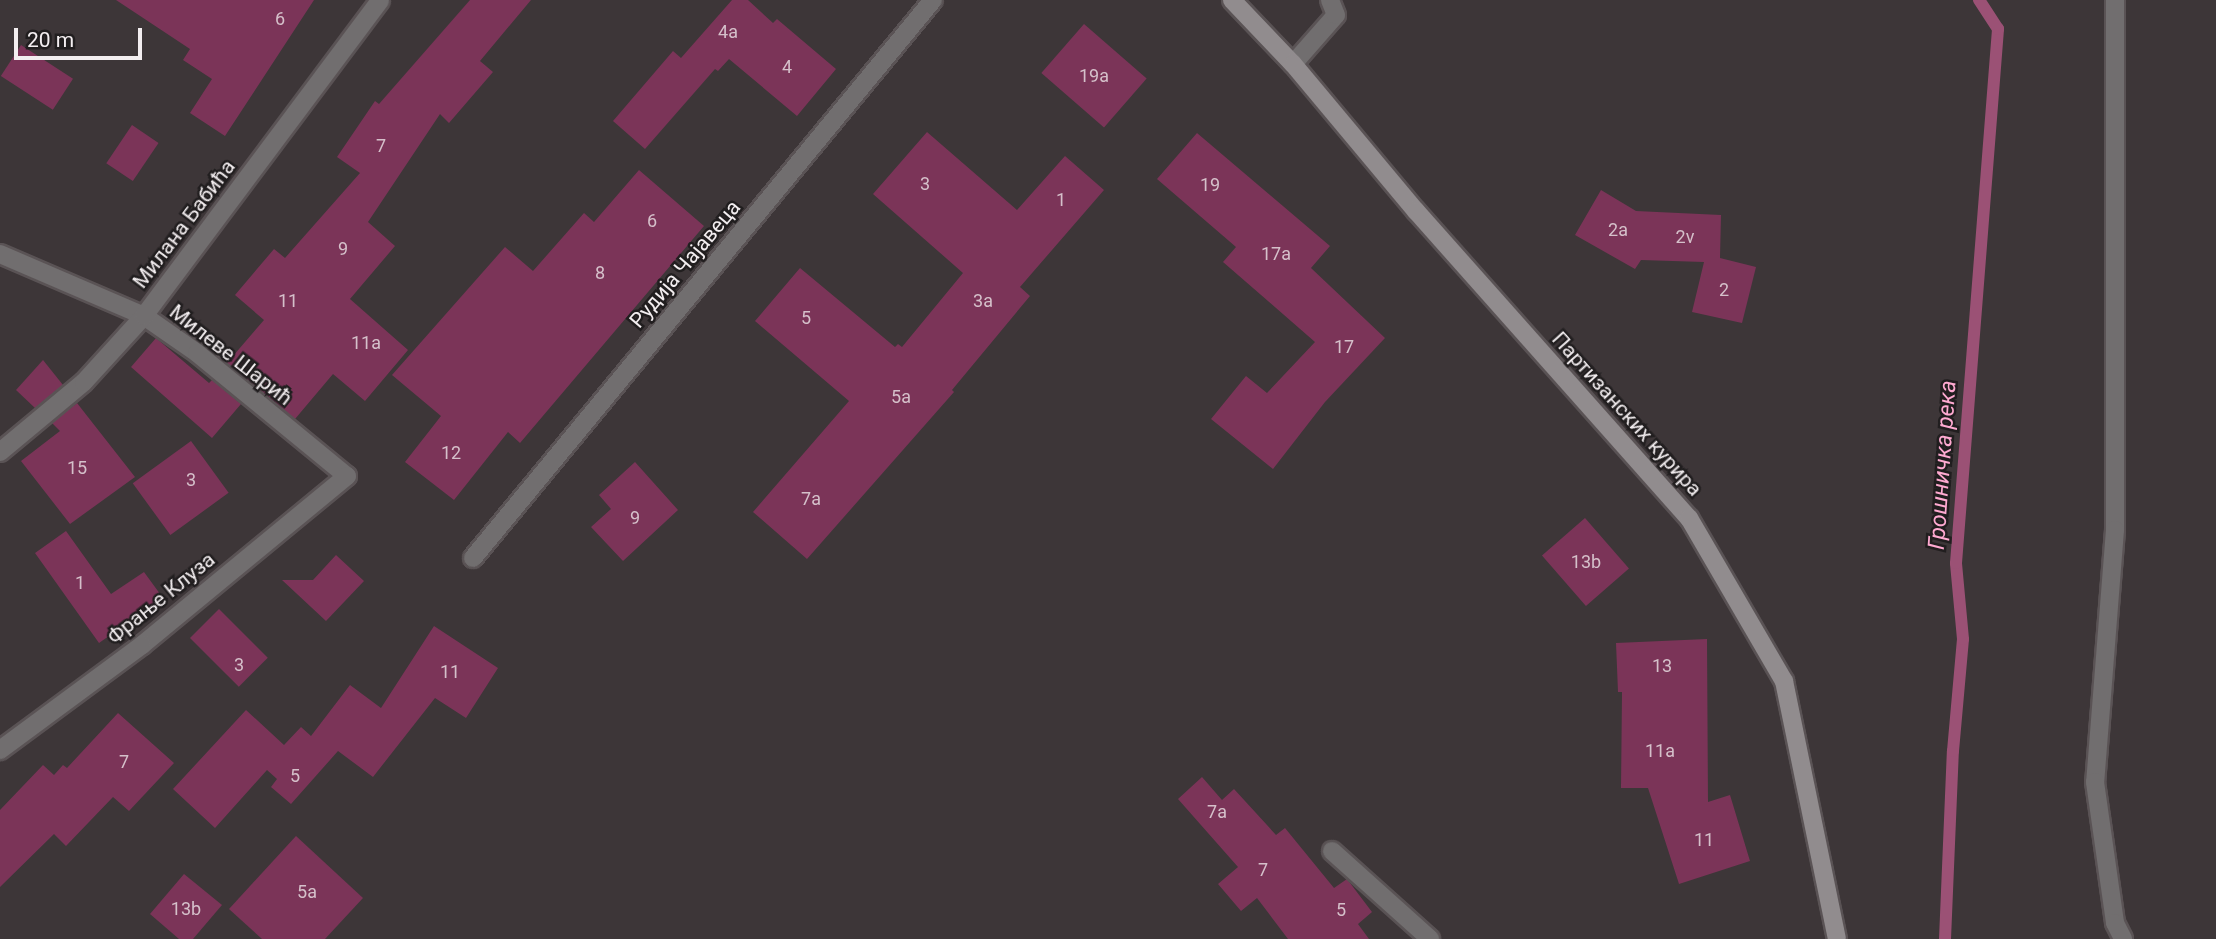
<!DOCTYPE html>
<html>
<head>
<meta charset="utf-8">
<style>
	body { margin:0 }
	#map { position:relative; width:2216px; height:939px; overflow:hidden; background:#3d3638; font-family:Roboto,sans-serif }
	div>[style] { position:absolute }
	.stream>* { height:12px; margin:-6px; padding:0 6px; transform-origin:6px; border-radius:6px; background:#9b5175 }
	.building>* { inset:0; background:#7b3458; transform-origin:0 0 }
	.roads { filter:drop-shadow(2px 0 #5a5355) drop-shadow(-2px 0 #5a5355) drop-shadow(0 2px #5a5355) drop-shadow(0 -2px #5a5355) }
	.lane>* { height:18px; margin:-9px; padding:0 9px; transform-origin:9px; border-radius:9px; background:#716e6f }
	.street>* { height:18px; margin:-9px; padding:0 9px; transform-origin:9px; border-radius:9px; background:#716e6f }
	.secondary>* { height:18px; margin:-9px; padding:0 9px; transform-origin:9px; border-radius:9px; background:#918c8e }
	span { translate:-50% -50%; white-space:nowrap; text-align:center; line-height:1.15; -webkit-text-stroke:5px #211e1f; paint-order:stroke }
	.number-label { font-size:18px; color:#d5c0ca }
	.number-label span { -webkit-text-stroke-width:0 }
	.street-label { font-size:21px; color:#f3eef0 }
	.water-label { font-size:23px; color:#ffaad1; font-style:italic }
	.scale { position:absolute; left:14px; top:28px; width:128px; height:32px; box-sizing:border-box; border:4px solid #f3eef0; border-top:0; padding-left:9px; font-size:21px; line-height:24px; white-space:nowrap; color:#f3eef0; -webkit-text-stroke:5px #211e1f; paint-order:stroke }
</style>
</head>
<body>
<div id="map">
	<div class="stream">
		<i style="left:1945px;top:939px;width:188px;rotate:-87.6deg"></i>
		<i style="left:1953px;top:751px;width:112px;rotate:-84.9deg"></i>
		<i style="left:1963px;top:639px;width:76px;rotate:-95.3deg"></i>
		<i style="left:1956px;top:563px;width:536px;rotate:-85.5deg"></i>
		<i style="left:1998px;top:29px;width:35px;rotate:-123deg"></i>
	</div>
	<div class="building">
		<i style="clip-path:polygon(116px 0,314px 0,225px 136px,190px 113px,212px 79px,183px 60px,190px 49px)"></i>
		<i style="clip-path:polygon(470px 0,531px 0,480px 61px,493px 72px,449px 123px,440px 114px,368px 222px,395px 246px,350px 299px,408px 350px,365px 401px,333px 374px,295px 419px,227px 363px,264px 320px,235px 295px,274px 249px,285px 258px,360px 173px,337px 157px,375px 101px,379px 104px)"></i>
		<i style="clip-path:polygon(732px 0,748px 0,773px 23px,777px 19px,836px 69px,797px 116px,729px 59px,718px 71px,715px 69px,645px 149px,613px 121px,673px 51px,681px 58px)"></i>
		<i style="left:1084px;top:24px;width:83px;height:65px;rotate:41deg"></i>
		<i style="left:21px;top:45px;width:62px;height:37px;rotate:33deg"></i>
		<i style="left:132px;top:125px;width:32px;height:46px;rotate:34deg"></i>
		<i style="clip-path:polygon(927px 132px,1017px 210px,1065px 156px,1104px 190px,1020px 287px,1030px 296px,952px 390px,954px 392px,807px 559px,753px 512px,849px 401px,755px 321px,800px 268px,895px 347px,898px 344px,902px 347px,963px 273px,873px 194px)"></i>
		<i style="clip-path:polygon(1197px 133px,1330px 246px,1311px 268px,1385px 338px,1325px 402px,1273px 469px,1211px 419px,1246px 376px,1267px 393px,1315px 342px,1223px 262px,1236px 247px,1157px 179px)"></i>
		<i style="clip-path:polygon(639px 170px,704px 226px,520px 443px,508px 432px,454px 500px,405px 462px,441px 416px,392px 375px,505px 247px,533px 271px,584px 213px,594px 222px)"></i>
		<i style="clip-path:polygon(1601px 190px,1636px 211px,1721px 215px,1720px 258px,1756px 267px,1742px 323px,1692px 312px,1704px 262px,1641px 260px,1635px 269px,1575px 235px)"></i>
		<i style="clip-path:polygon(156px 338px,209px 383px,212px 380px,241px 404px,212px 438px,131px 367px)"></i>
		<i style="clip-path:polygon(43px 360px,63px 385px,35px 408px,16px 390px)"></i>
		<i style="clip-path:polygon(77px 403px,135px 477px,70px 524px,21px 461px,60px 431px,52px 423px)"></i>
		<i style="left:191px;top:441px;width:64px;height:72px;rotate:54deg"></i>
		<i style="clip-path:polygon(635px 462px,678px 510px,623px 561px,591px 527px,611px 509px,599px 495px)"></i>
		<i style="left:1585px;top:518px;width:67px;height:57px;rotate:49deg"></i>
		<i style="clip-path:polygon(66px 531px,111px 594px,144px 572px,163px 598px,99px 643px,35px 553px)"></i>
		<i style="clip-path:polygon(336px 555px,364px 581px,326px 621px,282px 580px,313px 580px)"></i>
		<i style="left:219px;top:609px;width:69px;height:41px;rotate:45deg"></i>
		<i style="clip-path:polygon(434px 626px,498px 668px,466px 718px,435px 698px,373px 777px,338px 751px,291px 804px,271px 787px,277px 779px,267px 770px,215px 828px,173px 789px,246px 710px,284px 745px,301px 727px,311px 736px,350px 685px,381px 708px)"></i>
		<i style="clip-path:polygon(1707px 639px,1708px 802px,1730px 795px,1750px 861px,1679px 884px,1648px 788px,1621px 788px,1622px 692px,1618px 692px,1616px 643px)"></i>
		<i style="clip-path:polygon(118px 713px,174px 763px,129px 811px,113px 797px,66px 846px,54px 834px,0 887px,0 810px,43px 765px,54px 775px,63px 765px,67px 768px)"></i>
		<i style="clip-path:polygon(1202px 777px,1222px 800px,1234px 789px,1276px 835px,1285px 828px,1334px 888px,1347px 879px,1372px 912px,1358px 924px,1369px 939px,1288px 939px,1257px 898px,1241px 911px,1218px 884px,1238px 867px,1178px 799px)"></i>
		<i style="clip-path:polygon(296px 836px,363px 898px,325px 939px,262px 939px,229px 909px)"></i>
		<i style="clip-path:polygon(184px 874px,222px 905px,193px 939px,179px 939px,150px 914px)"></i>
	</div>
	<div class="roads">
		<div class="lane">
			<i style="left:2115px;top:0;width:530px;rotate:90deg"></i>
			<i style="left:2115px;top:530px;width:253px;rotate:94.5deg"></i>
			<i style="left:2095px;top:782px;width:142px;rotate:81.9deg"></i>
			<i style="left:2115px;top:923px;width:18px;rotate:63deg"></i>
		</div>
		<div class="street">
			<i style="left:1293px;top:64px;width:65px;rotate:-48.7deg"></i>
			<i style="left:1336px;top:15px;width:16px;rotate:-112deg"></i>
			<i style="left:0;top:254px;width:157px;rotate:23.3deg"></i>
			<i style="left:144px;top:316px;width:65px;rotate:34.9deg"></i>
			<i style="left:197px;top:353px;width:194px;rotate:39.4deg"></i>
			<i style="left:347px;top:476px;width:266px;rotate:140.5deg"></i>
			<i style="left:142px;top:645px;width:177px;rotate:143.5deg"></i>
			<i style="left:0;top:452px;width:109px;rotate:-39.8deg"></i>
			<i style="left:84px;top:382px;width:89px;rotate:-47.7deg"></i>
			<i style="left:144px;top:316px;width:394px;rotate:-53.2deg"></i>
			<i style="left:473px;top:558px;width:723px;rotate:-50.5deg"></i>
			<i style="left:1332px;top:851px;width:132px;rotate:41.9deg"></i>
		</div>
		<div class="secondary">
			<i style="left:1232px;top:0;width:88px;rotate:46.4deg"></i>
			<i style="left:1293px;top:64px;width:192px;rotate:50.1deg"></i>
			<i style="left:1416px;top:211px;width:411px;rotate:48.4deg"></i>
			<i style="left:1689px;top:518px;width:189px;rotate:59.8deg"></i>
			<i style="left:1784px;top:681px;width:263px;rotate:78.4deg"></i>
		</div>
	</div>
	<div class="number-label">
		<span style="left:280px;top:19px">6</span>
		<span style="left:728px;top:32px">4a</span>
		<span style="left:787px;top:67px">4</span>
		<span style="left:1094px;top:76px">19a</span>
		<span style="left:381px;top:146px">7</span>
		<span style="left:925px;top:184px">3</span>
		<span style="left:1210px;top:185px">19</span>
		<span style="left:1061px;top:200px">1</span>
		<span style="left:652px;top:221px">6</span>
		<span style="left:1618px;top:230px">2a</span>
		<span style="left:1685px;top:237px">2v</span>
		<span style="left:343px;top:249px">9</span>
		<span style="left:1276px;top:254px">17a</span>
		<span style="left:600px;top:273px">8</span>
		<span style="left:1724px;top:290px">2</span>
		<span style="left:288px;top:301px">11</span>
		<span style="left:983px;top:301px">3a</span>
		<span style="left:806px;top:318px">5</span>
		<span style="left:366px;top:343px">11a</span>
		<span style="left:1344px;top:347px">17</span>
		<span style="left:901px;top:397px">5a</span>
		<span style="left:451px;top:453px">12</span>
		<span style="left:77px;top:468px">15</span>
		<span style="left:191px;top:480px">3</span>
		<span style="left:811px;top:499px">7a</span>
		<span style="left:635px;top:518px">9</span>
		<span style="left:1586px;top:562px">13b</span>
		<span style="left:80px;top:583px">1</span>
		<span style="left:239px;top:665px">3</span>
		<span style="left:1662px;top:666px">13</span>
		<span style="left:450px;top:672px">11</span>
		<span style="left:1660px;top:751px">11a</span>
		<span style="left:124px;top:762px">7</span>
		<span style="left:295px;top:776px">5</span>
		<span style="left:1217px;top:812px">7a</span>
		<span style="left:1704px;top:840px">11</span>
		<span style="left:1263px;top:870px">7</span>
		<span style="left:307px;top:892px">5a</span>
		<span style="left:186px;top:909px">13b</span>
		<span style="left:1341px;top:910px">5</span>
	</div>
	<div class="street-label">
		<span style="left:184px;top:224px;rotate:-53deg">Милана Бабића</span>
		<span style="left:685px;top:264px;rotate:-50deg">Рудија Чајавеца</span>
		<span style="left:231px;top:355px;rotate:38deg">Милеве Шарић</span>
		<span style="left:1627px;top:414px;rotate:48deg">Партизанских курира</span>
		<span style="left:161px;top:598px;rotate:-39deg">Фрање Клуза</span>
	</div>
	<div class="water-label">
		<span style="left:1943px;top:465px;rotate:-86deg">Грошничка река</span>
	</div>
	<div class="scale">20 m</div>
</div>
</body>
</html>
